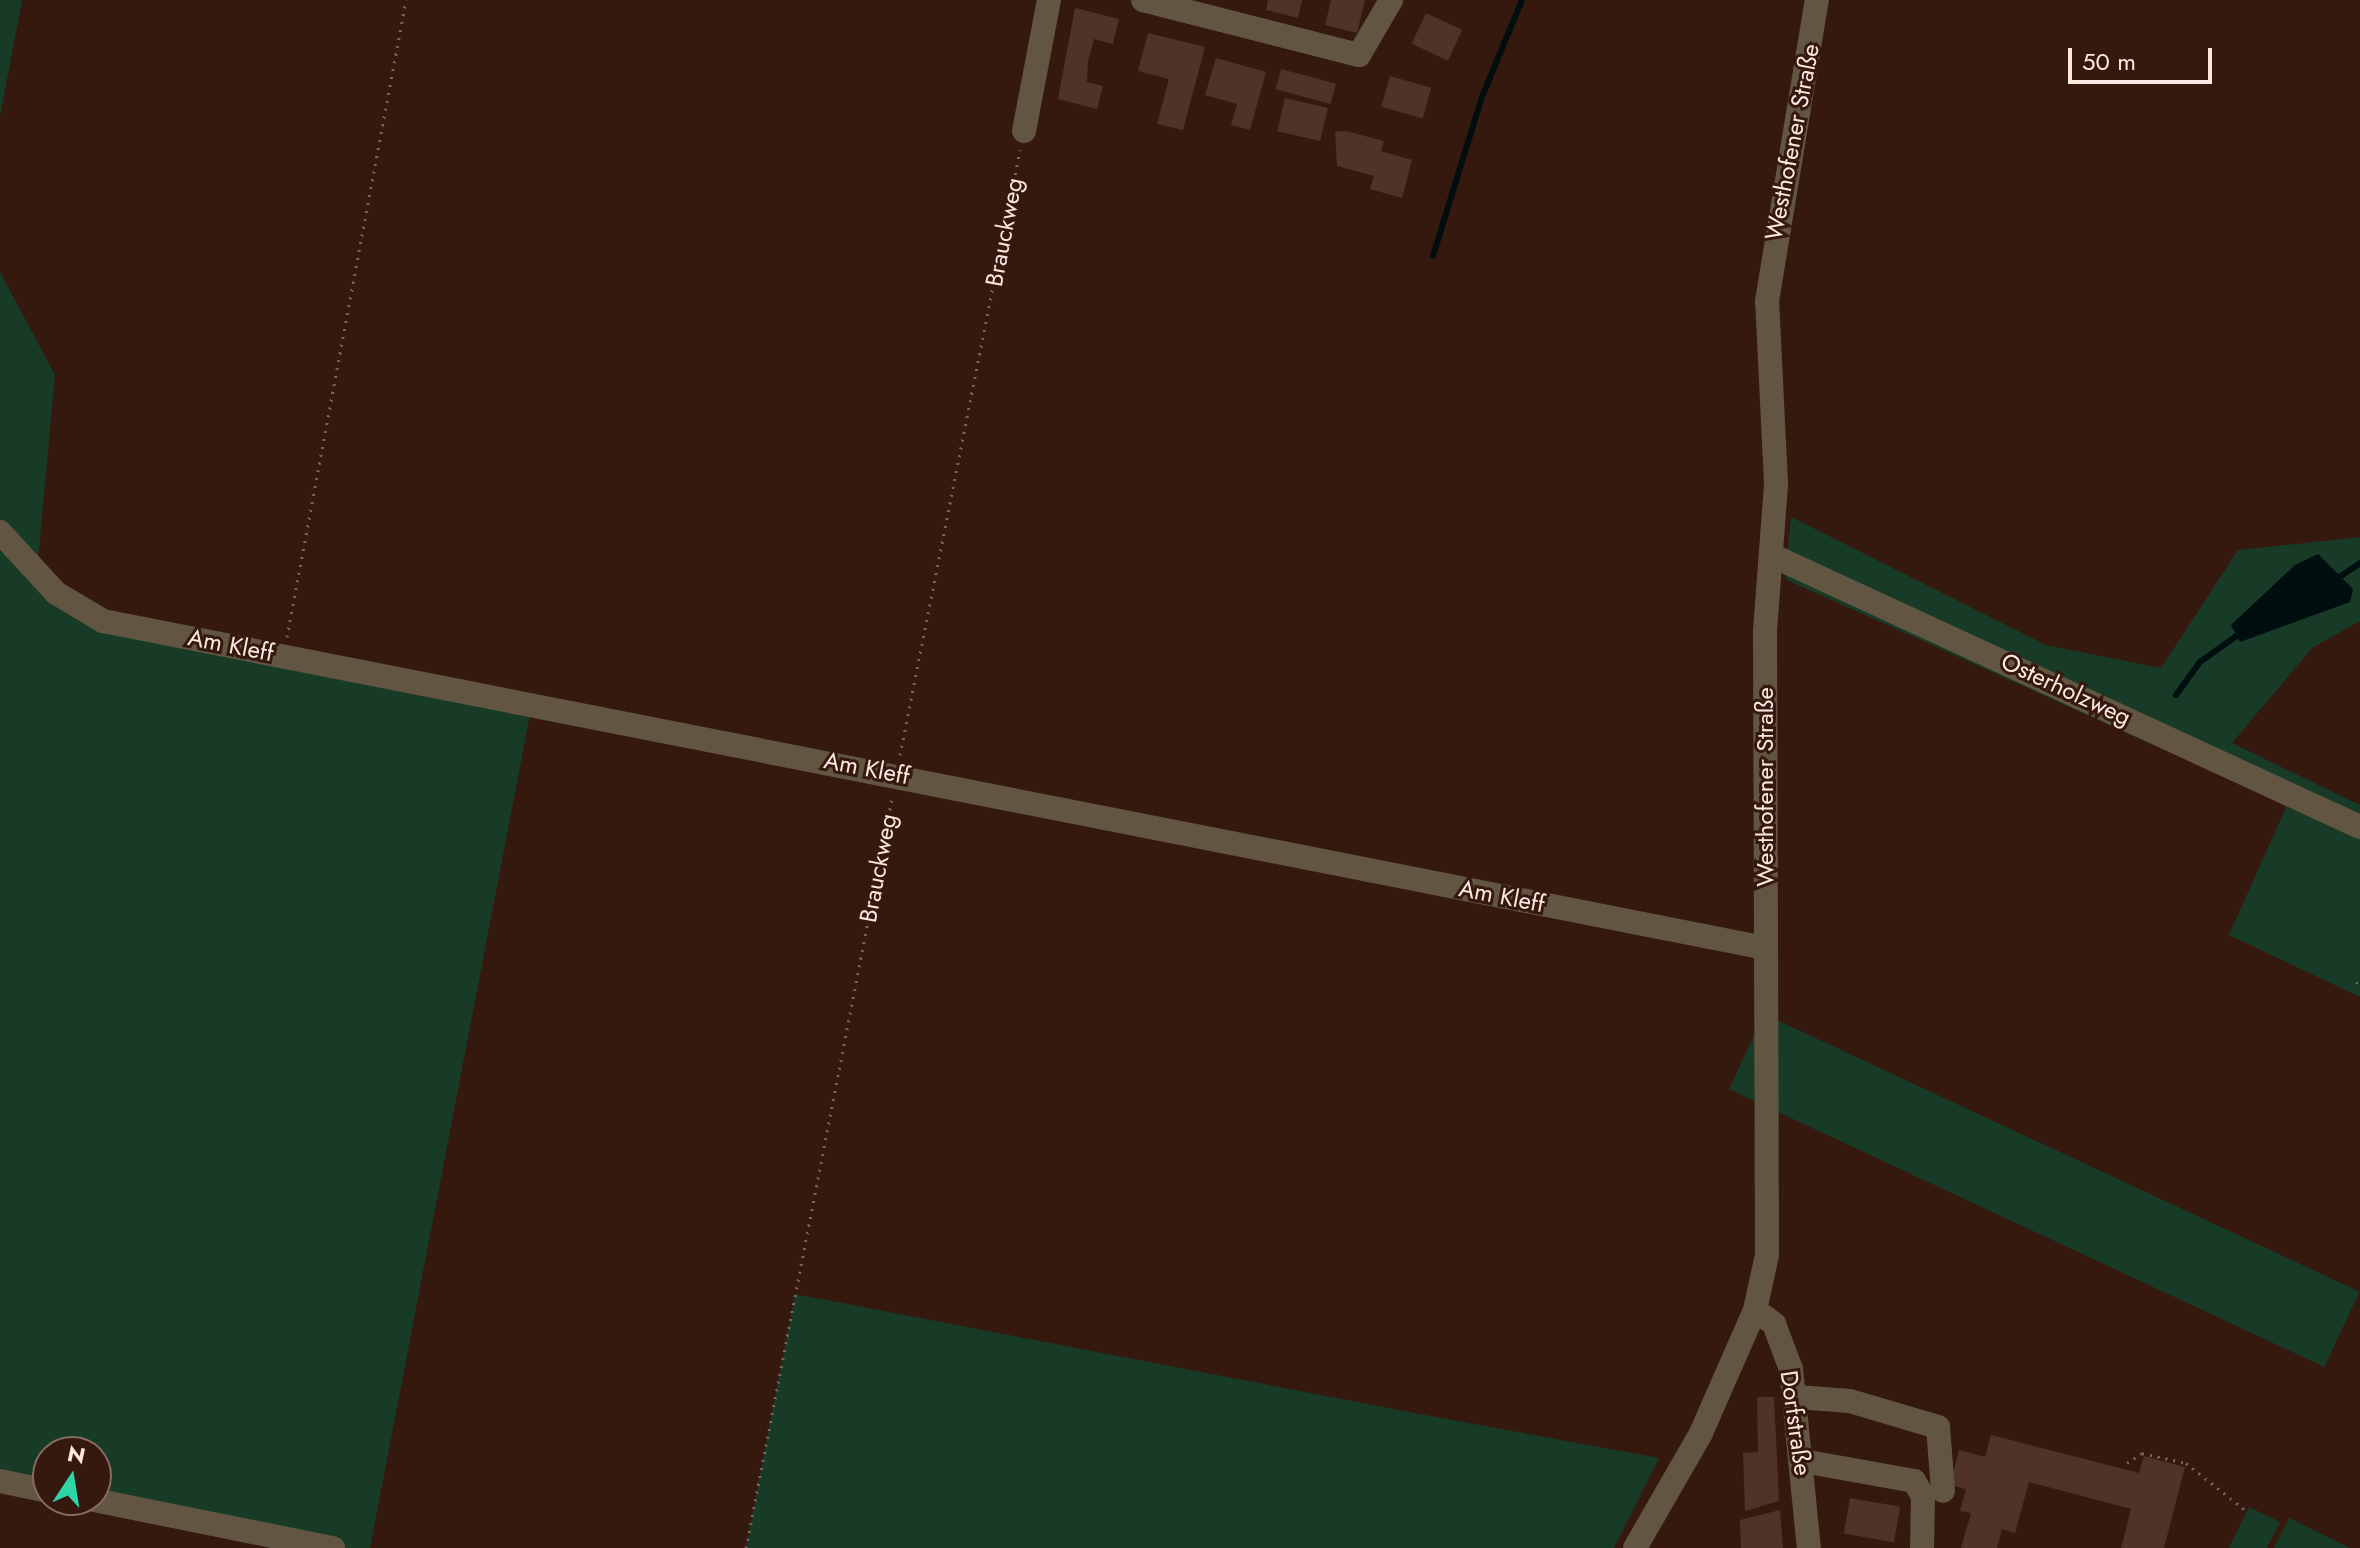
<!DOCTYPE html>
<html>
<head>
<meta charset="utf-8">
<style>
	body { margin:0 }
	#map { position:relative; width:2360px; height:1548px; overflow:hidden; background:#35190f; font-family:Jost,sans-serif }
	div>[style] { position:absolute }
	.green>* { inset:0; background:#183b27; transform-origin:0 0 }
	.water>* { inset:0; background:#000e0f }
	.stream>* { height:6px; margin:-3px; padding:0 3px; transform-origin:3px; border-radius:3px; background:#000e0f }
	.building>* { inset:0; background:#513227; transform-origin:0 0 }
	.path>* { height:3px; margin-top:-1.5px; transform-origin:0; background:repeating-linear-gradient(90deg,#7b6259 0 2px,transparent 0 8px) }
	.minor>* { height:24px; margin:-12px; padding:0 12px; transform-origin:12px; border-radius:12px; background:#625642 }
	span { translate:-50% -50%; white-space:nowrap; text-align:center; line-height:1.15; -webkit-text-stroke:6px #35190f; paint-order:stroke }
	.street-label { font-size:24px; color:#fce8e1 }
	.north { position:absolute; left:32px; top:1436px; width:80px; height:80px; box-sizing:border-box; background:#35190f; border:2px solid #856c63; border-radius:50%; rotate:12deg; font-size:22px; font-weight:700; line-height:32px; text-align:center; color:#fce8e1 }
	.north::after { content:''; display:block; margin:auto; width:28px; height:36px; background:#30d4a9; clip-path:polygon(50% 0,100% 100%,50% 72%,0 100%) }
	.scale { position:absolute; left:2068px; top:48px; width:144px; height:36px; box-sizing:border-box; border:4px solid #fce8e1; border-top:0; padding-left:10px; font-size:24px; line-height:28px; white-space:nowrap; color:#fce8e1; -webkit-text-stroke:6px #35190f; paint-order:stroke }
</style>
</head>
<body>
<div id="map">
	<div class="green">
		<i style="clip-path:polygon(0 0,22px 0,0 117px)"></i>
		<i style="clip-path:polygon(0 272px,55px 375px,37px 570px,76px 608px,532px 704px,370px 1548px,335px 1548px,96px 1498px,96px 1452px,48px 1452px,48px 1487px,0 1477px)"></i>
		<i style="clip-path:polygon(1791px 517px,2046px 645px,2161px 668px,2238px 550px,2360px 537px,2360px 621px,2312px 648px,2232px 743px,2360px 805px,2360px 997px,2229px 935px,2287px 805px,1785px 579px)"></i>
		<i style="left:1764px;top:1014px;width:657px;height:83px;rotate:25deg"></i>
		<i style="clip-path:polygon(795px 1294px,1420px 1414px,1659px 1458px,1614px 1548px,746px 1548px)"></i>
		<i style="clip-path:polygon(2249px 1507px,2280px 1522px,2267px 1548px,2229px 1548px)"></i>
		<i style="clip-path:polygon(2289px 1518px,2350px 1548px,2274px 1548px)"></i>
	</div>
	<div class="water">
		<i style="clip-path:polygon(2318px 554px,2353px 589px,2350px 602px,2240px 642px,2231px 625px,2295px 565px)"></i>
	</div>
	<div class="stream">
		<i style="left:1433px;top:256px;width:166px;rotate:-72.9deg"></i>
		<i style="left:1482px;top:97px;width:105px;rotate:-67.6deg"></i>
		<i style="left:2338px;top:578px;width:27px;rotate:-34deg"></i>
		<i style="left:2176px;top:695px;width:41px;rotate:-54deg"></i>
		<i style="left:2200px;top:662px;width:52px;rotate:-35.5deg"></i>
	</div>
	<div class="building">
		<i style="clip-path:polygon(1268px 0,1302px 0,1298px 18px,1266px 10px)"></i>
		<i style="clip-path:polygon(1331px 0,1365px 0,1357px 33px,1325px 25px)"></i>
		<i style="clip-path:polygon(1075px 8px,1119px 19px,1113px 44px,1094px 39px,1088px 61px,1087px 82px,1103px 86px,1097px 109px,1058px 99px)"></i>
		<i style="left:1426px;top:13px;width:40px;height:34px;rotate:25deg"></i>
		<i style="clip-path:polygon(1148px 33px,1205px 47px,1183px 130px,1157px 124px,1169px 79px,1138px 71px)"></i>
		<i style="clip-path:polygon(1216px 58px,1266px 72px,1250px 130px,1231px 125px,1237px 104px,1205px 95px)"></i>
		<i style="left:1281px;top:69px;width:57px;height:21px;rotate:15deg"></i>
		<i style="left:1390px;top:76px;width:43px;height:32px;rotate:16deg"></i>
		<i style="left:1285px;top:98px;width:44px;height:34px;rotate:13deg"></i>
		<i style="clip-path:polygon(1346px 131px,1384px 141px,1381px 151px,1412px 160px,1402px 198px,1370px 189px,1374px 176px,1337px 166px,1335px 132px)"></i>
		<i style="clip-path:polygon(1757px 1397px,1774px 1397px,1779px 1501px,1745px 1511px,1743px 1453px,1758px 1452px)"></i>
		<i style="clip-path:polygon(1991px 1435px,2139px 1473px,2144px 1456px,2185px 1467px,2164px 1548px,2121px 1548px,2131px 1509px,2029px 1482px,2015px 1533px,2002px 1529px,1997px 1548px,1961px 1548px,1971px 1513px,1960px 1511px,1966px 1489px,1950px 1485px,1959px 1450px,1985px 1457px)"></i>
		<i style="left:1850px;top:1498px;width:51px;height:36px;rotate:10deg"></i>
		<i style="clip-path:polygon(1780px 1510px,1783px 1548px,1741px 1548px,1740px 1520px)"></i>
	</div>
	<div class="path">
		<i style="left:287px;top:637px;width:648px;rotate:-79.42deg"></i>
		<i style="left:900px;top:755px;width:617px;rotate:-78.78deg"></i>
		<i style="left:2356px;top:982px;width:4px;rotate:27deg"></i>
		<i style="left:2127px;top:1463px;width:18px;rotate:-34deg"></i>
		<i style="left:2142px;top:1453px;width:45px;rotate:12.8deg"></i>
		<i style="left:2186px;top:1463px;width:75px;rotate:38.5deg"></i>
		<i style="left:746px;top:1548px;width:764px;rotate:-78.98deg"></i>
	</div>
	<div class="minor">
		<i style="left:1143px;top:0;width:223px;rotate:14.3deg"></i>
		<i style="left:1359px;top:55px;width:64px;rotate:-59.8deg"></i>
		<i style="left:1024px;top:131px;width:133px;rotate:-79.2deg"></i>
		<i style="left:0;top:532px;width:83px;rotate:47.4deg"></i>
		<i style="left:56px;top:593px;width:55px;rotate:30.8deg"></i>
		<i style="left:103px;top:621px;width:1694px;rotate:11.13deg"></i>
		<i style="left:1771px;top:555px;width:649px;rotate:24.79deg"></i>
		<i style="left:1755px;top:1310px;width:24px;rotate:36deg"></i>
		<i style="left:1774px;top:1324px;width:48px;rotate:69.3deg"></i>
		<i style="left:1791px;top:1369px;width:180px;rotate:84.3deg"></i>
		<i style="left:1797px;top:1397px;width:53px;rotate:4.3deg"></i>
		<i style="left:1850px;top:1401px;width:92px;rotate:16.5deg"></i>
		<i style="left:1938px;top:1427px;width:64px;rotate:85.5deg"></i>
		<i style="left:1803px;top:1461px;width:113px;rotate:10.2deg"></i>
		<i style="left:1914px;top:1481px;width:17px;rotate:59deg"></i>
		<i style="left:1923px;top:1496px;width:52px;rotate:91.1deg"></i>
		<i style="left:0;top:1481px;width:49px;rotate:11.8deg"></i>
		<i style="left:94px;top:1500px;width:244px;rotate:11.4deg"></i>
		<i style="left:1635px;top:1548px;width:133px;rotate:-60.1deg"></i>
		<i style="left:1701px;top:1433px;width:134px;rotate:-66.3deg"></i>
		<i style="left:1755px;top:1310px;width:56px;rotate:-77.7deg"></i>
		<i style="left:1767px;top:1255px;width:624px;rotate:-90.18deg"></i>
		<i style="left:1765px;top:631px;width:148px;rotate:-85.7deg"></i>
		<i style="left:1776px;top:483px;width:182px;rotate:-92.8deg"></i>
		<i style="left:1767px;top:301px;width:305px;rotate:-80.6deg"></i>
	</div>
	<div class="street-label">
		<span style="left:1792px;top:142px;rotate:-79deg">Westhofener Straße</span>
		<span style="left:1004px;top:232px;rotate:-79deg">Brauckweg</span>
		<span style="left:231px;top:645px;rotate:11deg">Am Kleff</span>
		<span style="left:2066px;top:689px;rotate:25deg">Osterholzweg</span>
		<span style="left:867px;top:768px;rotate:11deg">Am Kleff</span>
		<span style="left:1765px;top:787px;rotate:-90deg">Westhofener Straße</span>
		<span style="left:878px;top:868px;rotate:-79deg">Brauckweg</span>
		<span style="left:1502px;top:896px;rotate:11deg">Am Kleff</span>
		<span style="left:1796px;top:1423px;rotate:82deg">Dorfstraße</span>
	</div>
	<div class="north">N</div>
	<div class="scale">50 m</div>
</div>
</body>
</html>
